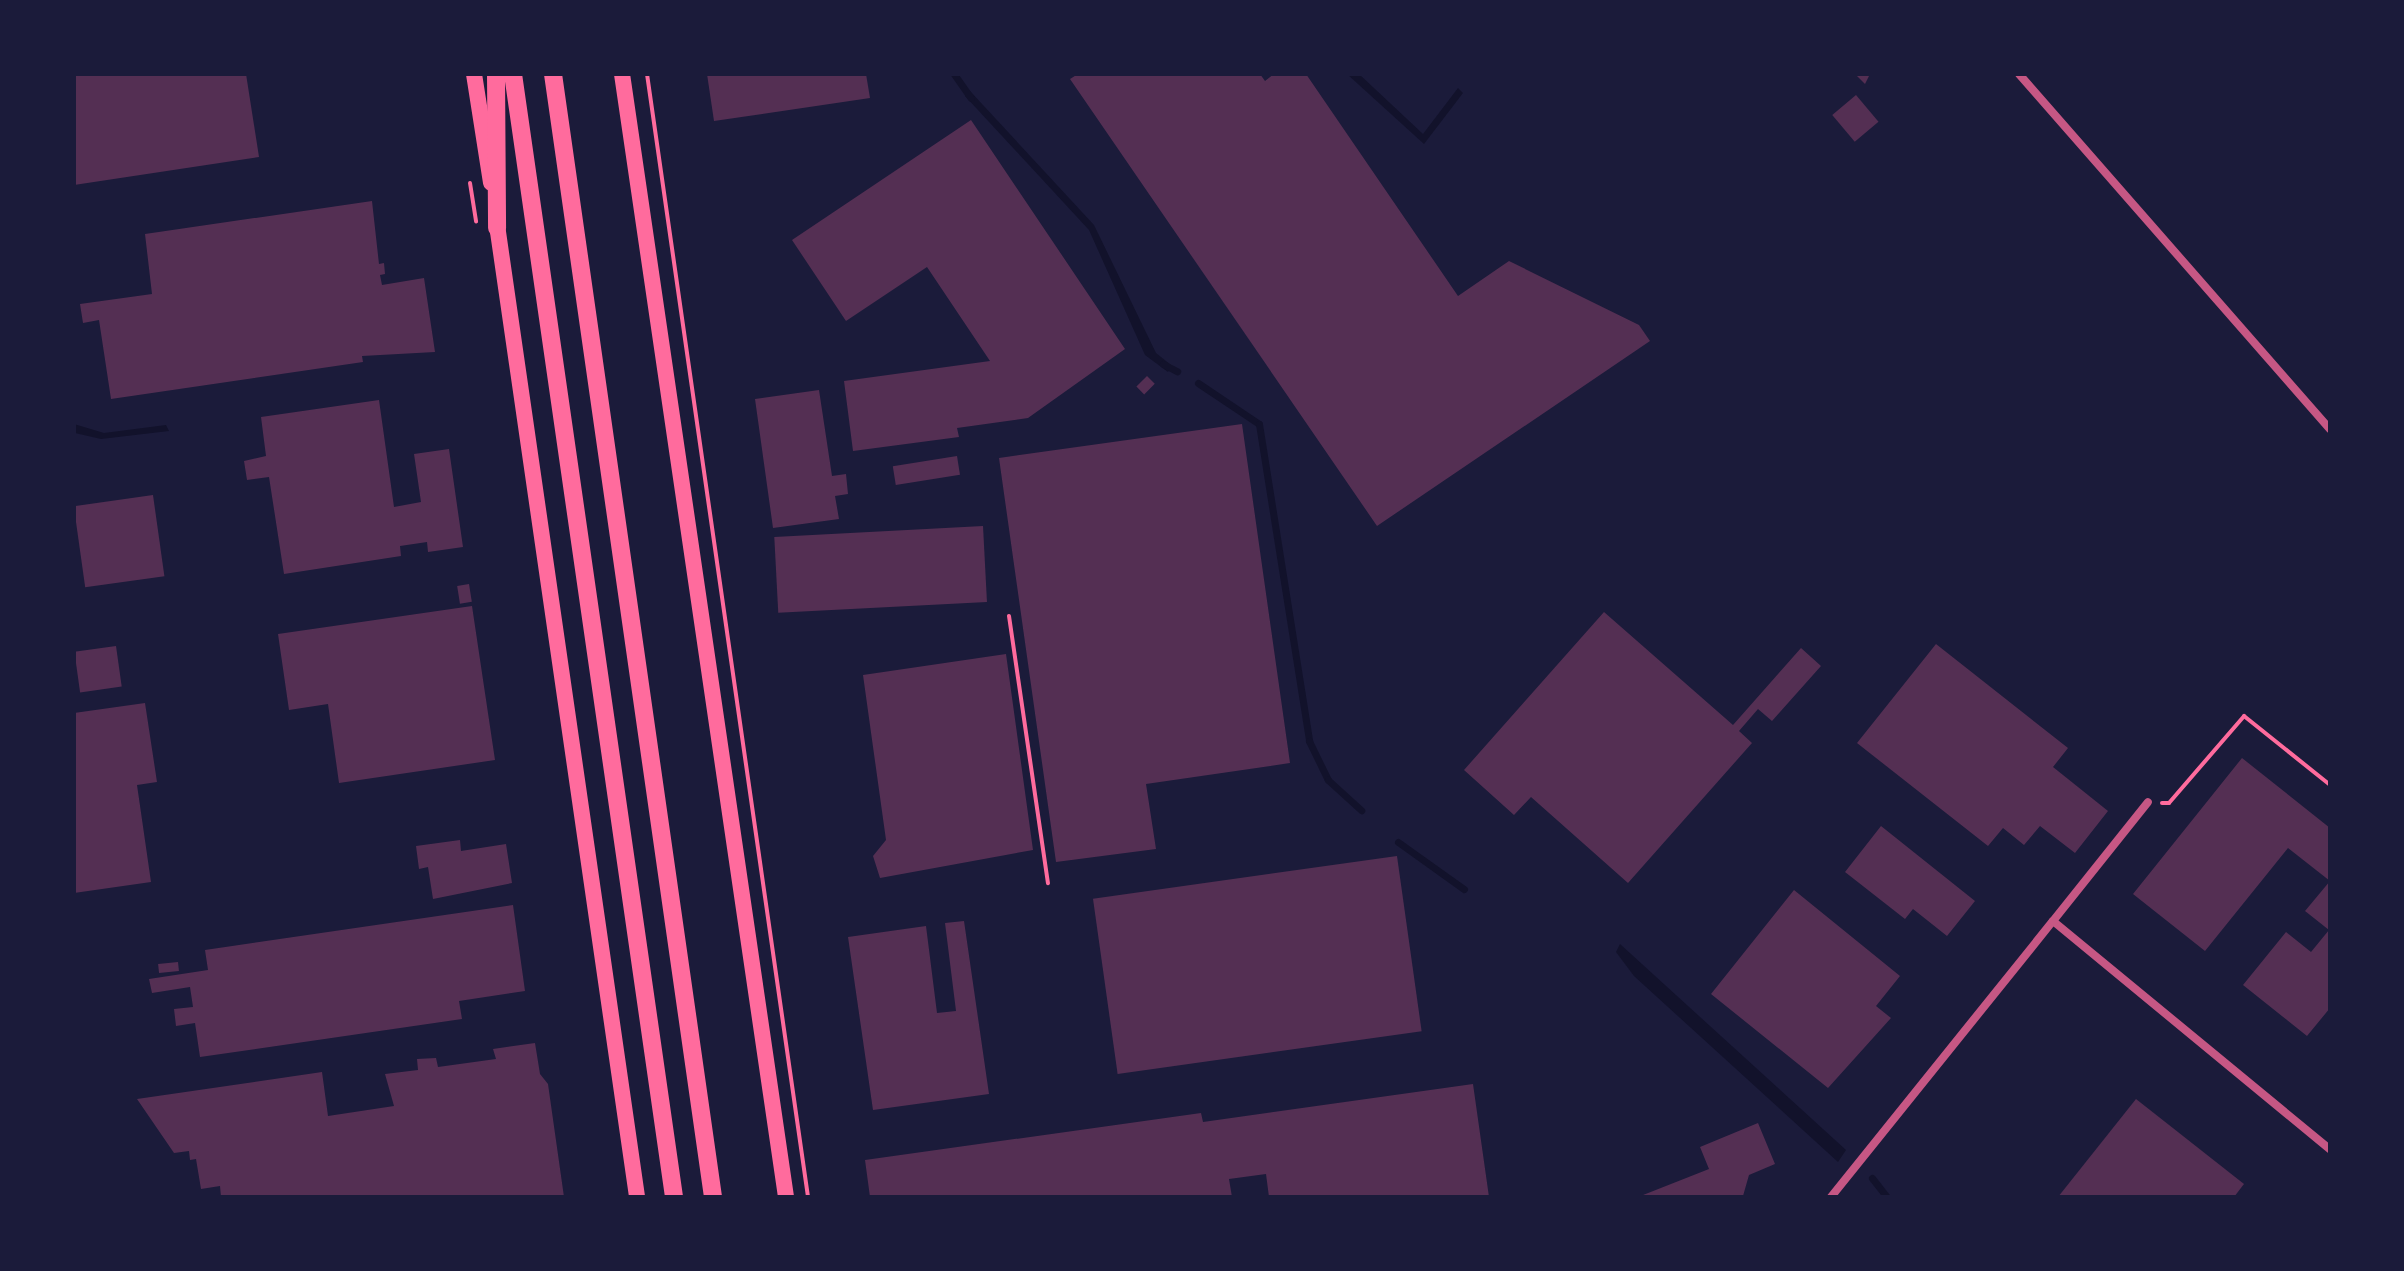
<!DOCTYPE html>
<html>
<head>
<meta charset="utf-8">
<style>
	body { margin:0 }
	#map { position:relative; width:2404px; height:1271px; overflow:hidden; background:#1b1b3a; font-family:"Fira Sans Condensed",sans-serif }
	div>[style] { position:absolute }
	.water>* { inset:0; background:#12122b }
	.stream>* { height:7px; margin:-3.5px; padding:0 3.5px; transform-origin:3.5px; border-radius:3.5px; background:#12122b }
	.building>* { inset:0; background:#542f53; transform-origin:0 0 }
	.path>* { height:4px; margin:-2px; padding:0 2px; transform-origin:2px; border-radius:2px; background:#ff6b9d }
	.minor>* { height:8px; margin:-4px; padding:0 4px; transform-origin:4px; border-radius:4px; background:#c65784 }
	.secondary>* { height:16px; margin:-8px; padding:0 8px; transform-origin:8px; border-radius:8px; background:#ff6b9d }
	.trunk>* { height:18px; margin:-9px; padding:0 9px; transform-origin:9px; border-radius:9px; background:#ff6b9d }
	span { translate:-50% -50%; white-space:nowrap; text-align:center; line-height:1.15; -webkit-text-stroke:6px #1b1b3a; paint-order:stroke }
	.frame { position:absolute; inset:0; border:76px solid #1b1b3a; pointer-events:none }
</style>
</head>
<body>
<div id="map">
	<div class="water">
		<i style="clip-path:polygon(1347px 74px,1359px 74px,1423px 134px,1458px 88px,1463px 93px,1424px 144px)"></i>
		<i style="clip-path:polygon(970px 91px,1094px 225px,1156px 353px,1171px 365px,1168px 372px,1145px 355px,1089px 230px,965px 96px)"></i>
		<i style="clip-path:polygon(74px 424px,104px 433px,166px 425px,169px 431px,101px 439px,75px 433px)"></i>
		<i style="clip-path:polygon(1620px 944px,1846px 1150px,1838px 1162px,1634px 976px,1616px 952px)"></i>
	</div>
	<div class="stream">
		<i style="left:954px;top:74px;width:29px;rotate:55deg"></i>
		<i style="left:1163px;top:364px;width:16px;rotate:27deg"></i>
		<i style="left:1198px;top:383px;width:73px;rotate:33.9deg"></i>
		<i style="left:1259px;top:424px;width:321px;rotate:81deg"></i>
		<i style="left:1309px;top:741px;width:43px;rotate:64deg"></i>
		<i style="left:1328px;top:780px;width:45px;rotate:42.3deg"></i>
		<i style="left:1398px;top:842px;width:81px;rotate:35.5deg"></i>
		<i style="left:1872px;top:1178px;width:24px;rotate:52deg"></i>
	</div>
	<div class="building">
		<i style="clip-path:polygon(74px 74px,246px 74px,259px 157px,74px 185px)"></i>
		<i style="clip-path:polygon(707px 74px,866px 74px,870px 98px,714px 121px)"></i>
		<i style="clip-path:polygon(1078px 74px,1260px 74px,1265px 81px,1274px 74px,1306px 74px,1458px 296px,1509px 261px,1639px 325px,1650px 341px,1377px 526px,1070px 79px)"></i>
		<i style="clip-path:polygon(1870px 74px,1865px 84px,1857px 76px,1859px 74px)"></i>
		<i style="left:1856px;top:95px;width:35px;height:31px;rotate:50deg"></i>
		<i style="clip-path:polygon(971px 120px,1125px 349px,1028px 418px,957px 428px,959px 437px,853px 451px,844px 381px,990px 361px,927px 267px,846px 321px,792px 240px)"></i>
		<i style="clip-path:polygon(372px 201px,379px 264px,384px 263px,385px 274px,380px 275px,382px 285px,424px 278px,435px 352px,362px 356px,363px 362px,111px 399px,99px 320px,83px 323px,80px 304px,152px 294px,145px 234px)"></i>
		<i style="left:1147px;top:376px;width:11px;height:15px;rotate:45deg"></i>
		<i style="clip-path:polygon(819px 390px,832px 476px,846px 474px,848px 494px,835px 496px,839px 519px,773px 528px,755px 399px)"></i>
		<i style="clip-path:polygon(379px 400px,394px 507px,421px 502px,414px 454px,449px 449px,463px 547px,428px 552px,427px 542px,400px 546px,401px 556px,284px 574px,269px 477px,247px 480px,244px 461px,266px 456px,261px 417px)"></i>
		<i style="clip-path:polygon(1242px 424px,1290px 763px,1146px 784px,1156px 849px,1056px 862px,999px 458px)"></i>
		<i style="left:957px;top:456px;width:19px;height:65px;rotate:81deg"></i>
		<i style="left:153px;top:495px;width:82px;height:80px;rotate:82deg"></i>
		<i style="left:983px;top:526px;width:76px;height:209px;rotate:87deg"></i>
		<i style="left:469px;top:584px;width:18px;height:12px;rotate:81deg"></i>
		<i style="clip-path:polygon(472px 606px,495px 760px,339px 783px,328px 704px,289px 710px,278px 634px)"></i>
		<i style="clip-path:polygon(1604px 612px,1733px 725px,1801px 648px,1821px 666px,1772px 721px,1758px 709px,1739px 731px,1752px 743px,1628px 883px,1531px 797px,1514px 815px,1464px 770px)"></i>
		<i style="clip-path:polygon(1936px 644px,2068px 748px,2053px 767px,2108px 811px,2075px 853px,2040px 826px,2024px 845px,2003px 828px,1988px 846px,1857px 743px)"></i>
		<i style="left:116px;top:646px;width:41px;height:42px;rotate:82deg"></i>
		<i style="clip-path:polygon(1006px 654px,1033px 850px,880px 878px,873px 856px,886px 840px,863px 675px)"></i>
		<i style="clip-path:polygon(145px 703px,157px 782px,137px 785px,151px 882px,74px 893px,74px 713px)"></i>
		<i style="clip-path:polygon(2242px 758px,2330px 828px,2330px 1008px,2307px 1036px,2243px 985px,2286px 932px,2311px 952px,2329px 930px,2305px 911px,2330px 881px,2288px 848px,2205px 951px,2133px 894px)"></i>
		<i style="clip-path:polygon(1881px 826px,1975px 901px,1947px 936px,1913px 909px,1905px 919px,1845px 872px)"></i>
		<i style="clip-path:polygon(460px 840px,461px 851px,506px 844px,512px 883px,433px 899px,428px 867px,419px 869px,416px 846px)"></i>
		<i style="left:1397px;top:856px;width:177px;height:307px;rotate:82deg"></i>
		<i style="clip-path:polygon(1794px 890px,1900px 976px,1876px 1006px,1891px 1018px,1828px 1088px,1711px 994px)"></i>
		<i style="clip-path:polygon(513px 905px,525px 991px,459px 1001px,462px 1019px,200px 1057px,195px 1023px,176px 1026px,174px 1009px,193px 1007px,190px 987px,152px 993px,149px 979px,208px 970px,205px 950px)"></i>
		<i style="clip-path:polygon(964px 921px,989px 1094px,873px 1110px,848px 937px,926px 926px,937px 1013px,956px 1011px,945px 923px)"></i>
		<i style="left:178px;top:962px;width:9px;height:20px;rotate:84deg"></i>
		<i style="clip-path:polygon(535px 1043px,540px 1074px,548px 1084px,564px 1197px,221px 1197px,220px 1186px,201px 1189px,196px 1159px,190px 1160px,189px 1151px,174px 1153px,137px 1099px,322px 1072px,328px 1116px,394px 1106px,385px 1074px,418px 1070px,417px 1059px,436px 1058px,438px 1067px,496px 1059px,493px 1049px)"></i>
		<i style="clip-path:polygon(1473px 1084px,1489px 1197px,1269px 1197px,1266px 1174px,1229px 1179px,1232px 1197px,870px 1197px,865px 1160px,1201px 1113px,1203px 1122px)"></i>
		<i style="clip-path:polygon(2136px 1099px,2244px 1184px,2234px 1197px,2058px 1197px)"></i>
		<i style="clip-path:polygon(1758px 1123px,1775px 1164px,1749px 1175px,1743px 1196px,1638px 1197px,1709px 1169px,1700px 1147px)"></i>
	</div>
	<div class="path">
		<i style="left:647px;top:74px;width:1134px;rotate:81.84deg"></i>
		<i style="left:470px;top:183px;width:39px;rotate:81deg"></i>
		<i style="left:1009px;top:616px;width:270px;rotate:81.7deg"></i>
		<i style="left:2162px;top:803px;width:7px"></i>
		<i style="left:2169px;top:803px;width:115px;rotate:-49.2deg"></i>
		<i style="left:2244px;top:716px;width:110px;rotate:38.7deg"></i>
	</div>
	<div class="minor">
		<i style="left:2019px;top:74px;width:472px;rotate:48.8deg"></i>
		<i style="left:2053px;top:921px;width:152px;rotate:-51.4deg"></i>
		<i style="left:1831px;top:1197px;width:354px;rotate:-51.2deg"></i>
		<i style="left:2053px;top:921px;width:359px;rotate:39.5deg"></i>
	</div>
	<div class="secondary">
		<i style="left:474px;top:74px;width:110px;rotate:81.1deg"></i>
		<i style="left:622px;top:74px;width:1135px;rotate:81.69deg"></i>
		<i style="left:496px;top:218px;width:989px;rotate:81.8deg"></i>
	</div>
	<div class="trunk">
		<i style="left:496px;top:74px;width:154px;rotate:89.6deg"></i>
		<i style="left:513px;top:74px;width:1134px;rotate:81.84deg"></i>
		<i style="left:553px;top:74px;width:1134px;rotate:81.89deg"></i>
	</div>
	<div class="frame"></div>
</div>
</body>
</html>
